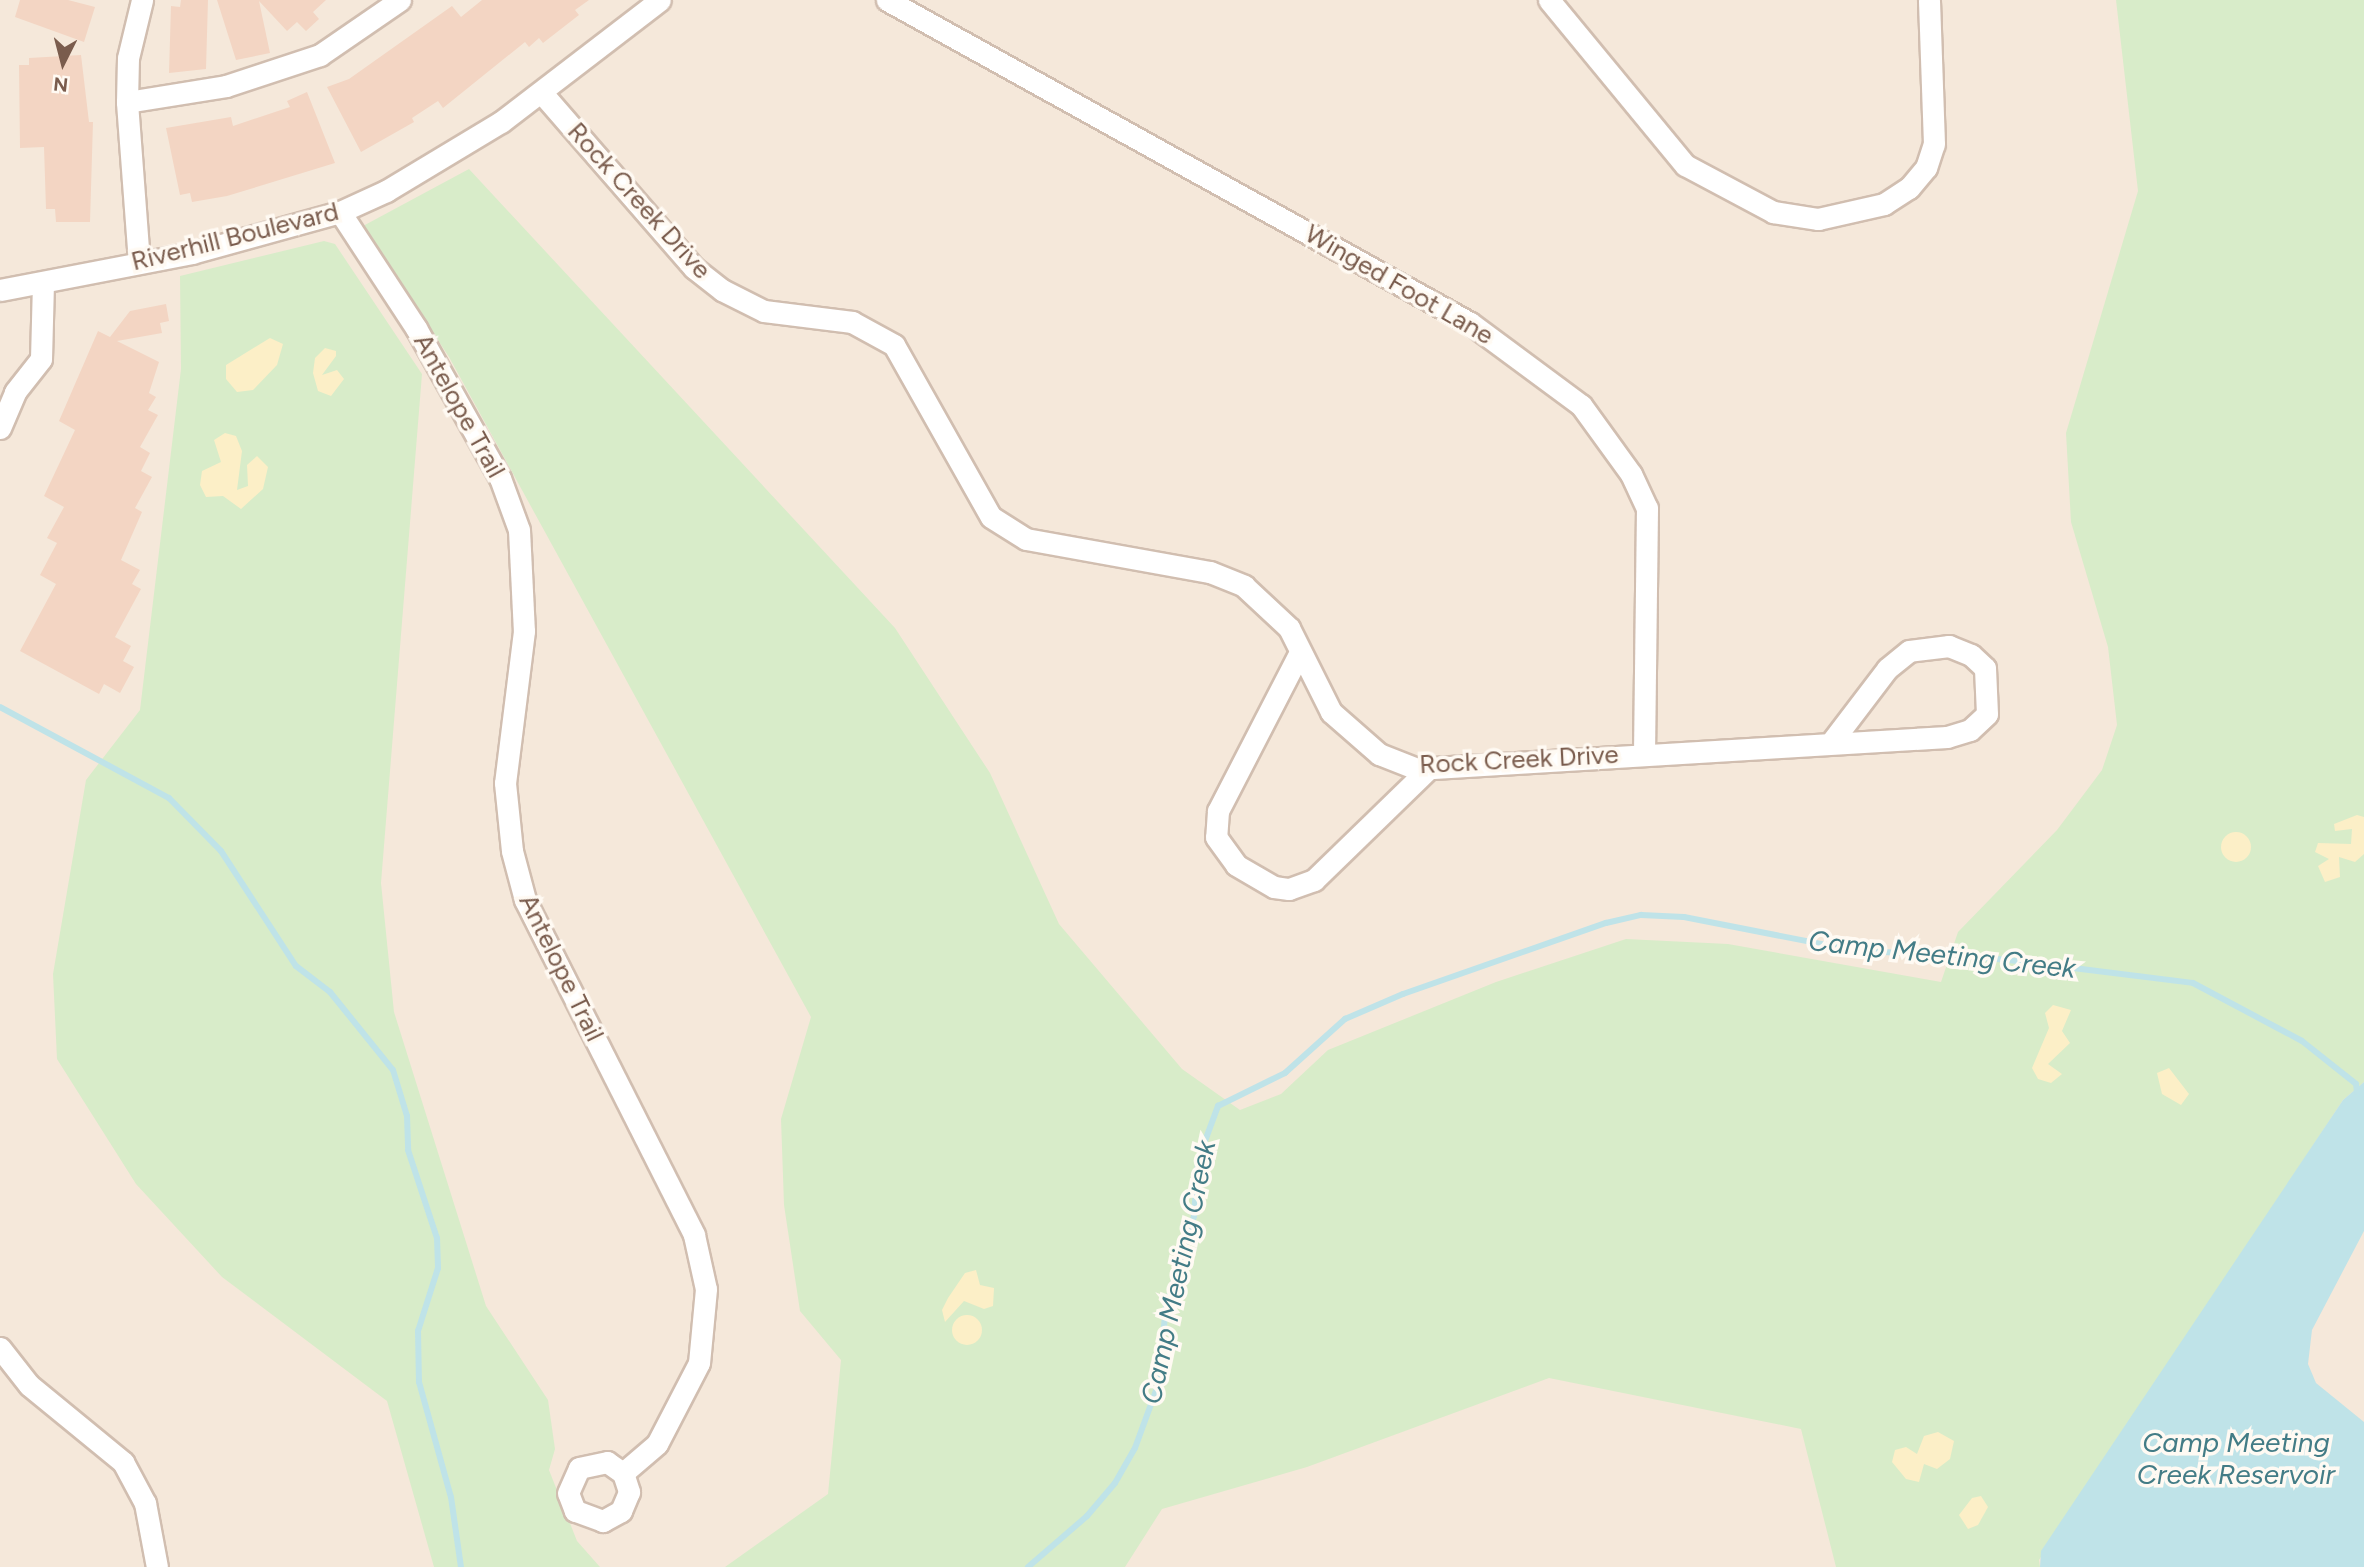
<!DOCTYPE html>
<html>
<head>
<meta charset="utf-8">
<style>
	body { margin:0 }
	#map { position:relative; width:2364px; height:1567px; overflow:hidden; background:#fdf6ec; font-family:Figtree,sans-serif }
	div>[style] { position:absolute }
	.residential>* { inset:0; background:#f5e8da; transform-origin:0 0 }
	.green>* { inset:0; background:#d8ecc9 }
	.sand>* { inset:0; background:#fcefc7 }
	.round { border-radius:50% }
	.water>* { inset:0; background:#bfe3e8 }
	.stream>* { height:6px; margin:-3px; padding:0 3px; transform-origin:3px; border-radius:3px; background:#bfe3e8 }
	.building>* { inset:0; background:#f3d5c3 }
	.roads { filter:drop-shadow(2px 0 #d1beb0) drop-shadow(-2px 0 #d1beb0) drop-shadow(0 2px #d1beb0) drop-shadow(0 -2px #d1beb0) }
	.minor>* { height:21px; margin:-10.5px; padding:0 10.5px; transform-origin:10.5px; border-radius:10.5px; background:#fff }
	span { translate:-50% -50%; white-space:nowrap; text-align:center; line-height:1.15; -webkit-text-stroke:7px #fffaf3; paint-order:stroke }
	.street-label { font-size:26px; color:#7a5c4d }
	.water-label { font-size:28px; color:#437c86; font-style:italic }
	.north { position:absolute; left:28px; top:28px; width:70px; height:70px; -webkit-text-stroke:5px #fffaf3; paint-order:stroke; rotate:186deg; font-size:19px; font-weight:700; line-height:28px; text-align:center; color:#7a5c4d }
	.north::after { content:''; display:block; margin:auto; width:24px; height:32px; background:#7a5c4d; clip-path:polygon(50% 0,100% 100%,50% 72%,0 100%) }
</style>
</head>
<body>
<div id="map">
	<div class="residential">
		<i style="left:0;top:0;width:2364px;height:1567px"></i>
	</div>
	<div class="green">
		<i style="clip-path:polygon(2116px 0,2364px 0,2364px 1082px,2343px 1100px,2039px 1560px,2040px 1567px,1836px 1567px,1801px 1429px,1549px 1378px,1307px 1467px,1162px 1509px,1125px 1567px,725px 1567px,828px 1494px,841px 1360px,800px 1311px,784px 1205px,781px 1119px,811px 1017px,449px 357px,363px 226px,469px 169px,895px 628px,990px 773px,1059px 924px,1182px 1069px,1240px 1110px,1281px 1094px,1328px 1050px,1496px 982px,1626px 939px,1728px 944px,1941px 982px,1958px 932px,2057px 830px,2102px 770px,2117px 725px,2108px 647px,2071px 522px,2066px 433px,2138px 191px)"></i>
		<i style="clip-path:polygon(324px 241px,335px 244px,422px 374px,381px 883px,394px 1012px,486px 1306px,548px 1400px,555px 1449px,549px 1470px,577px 1541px,600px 1567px,434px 1567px,387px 1401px,222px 1277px,136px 1184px,57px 1059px,53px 974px,86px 780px,140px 710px,181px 369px,180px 276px)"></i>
	</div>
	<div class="sand">
		<i style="clip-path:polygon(270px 338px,283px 344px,277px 365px,253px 390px,237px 392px,226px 379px,226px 365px)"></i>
		<i style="clip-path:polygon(325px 348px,336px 351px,336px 356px,322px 375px,337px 370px,344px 379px,331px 396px,318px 391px,313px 373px,315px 358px)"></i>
		<i style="clip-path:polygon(225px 433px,236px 436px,242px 451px,237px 490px,248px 486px,247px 465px,257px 456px,268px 467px,263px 489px,241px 509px,223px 496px,206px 497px,200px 485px,202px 471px,221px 462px,214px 440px)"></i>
		<i style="clip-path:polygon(2357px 815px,2364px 817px,2364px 854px,2355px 862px,2339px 857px,2340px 877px,2325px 882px,2318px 866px,2329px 859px,2315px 852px,2318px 843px,2351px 844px,2352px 829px,2335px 831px,2334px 824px)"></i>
		<i class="round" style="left:2221px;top:832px;width:30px;height:30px"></i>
		<i style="clip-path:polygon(2053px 1005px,2071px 1010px,2062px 1031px,2070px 1043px,2048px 1064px,2062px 1074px,2051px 1083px,2038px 1079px,2032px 1068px,2049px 1028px,2045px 1013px)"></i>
		<i style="clip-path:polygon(2169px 1068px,2189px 1094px,2181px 1105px,2162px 1094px,2157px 1073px)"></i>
		<i style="clip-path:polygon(976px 1270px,980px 1285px,994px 1288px,993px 1306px,984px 1309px,964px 1301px,945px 1322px,942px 1310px,948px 1298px,965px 1273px)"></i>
		<i class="round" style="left:952px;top:1315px;width:30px;height:30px"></i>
		<i style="clip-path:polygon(1938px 1432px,1954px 1441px,1950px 1459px,1937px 1469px,1924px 1464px,1919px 1482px,1906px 1479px,1892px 1462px,1895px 1450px,1906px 1447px,1917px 1454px,1924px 1436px)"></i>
		<i style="clip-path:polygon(1981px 1496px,1988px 1507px,1978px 1525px,1968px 1529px,1959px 1515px,1972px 1498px)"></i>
	</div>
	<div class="water">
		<i style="clip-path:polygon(2364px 1082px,2364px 1231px,2312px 1330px,2308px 1364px,2316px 1383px,2364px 1422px,2364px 1567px,2040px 1567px,2041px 1551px,2343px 1100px)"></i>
	</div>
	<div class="stream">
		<i style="left:0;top:707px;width:192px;rotate:28.3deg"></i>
		<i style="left:169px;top:798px;width:74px;rotate:45.5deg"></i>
		<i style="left:221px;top:851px;width:137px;rotate:56.9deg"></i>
		<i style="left:296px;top:966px;width:43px;rotate:37.4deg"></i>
		<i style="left:330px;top:992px;width:100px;rotate:51.1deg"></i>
		<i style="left:393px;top:1070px;width:48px;rotate:73.1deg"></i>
		<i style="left:407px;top:1116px;width:34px;rotate:88deg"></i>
		<i style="left:408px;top:1150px;width:93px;rotate:71.8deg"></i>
		<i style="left:437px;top:1238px;width:30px;rotate:88deg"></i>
		<i style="left:438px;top:1268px;width:66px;rotate:107.6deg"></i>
		<i style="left:418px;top:1331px;width:51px;rotate:88.9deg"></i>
		<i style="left:419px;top:1382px;width:119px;rotate:74.5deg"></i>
		<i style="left:451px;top:1497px;width:71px;rotate:81.9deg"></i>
		<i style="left:1028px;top:1567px;width:78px;rotate:-40.8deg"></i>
		<i style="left:1087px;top:1516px;width:43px;rotate:-49.7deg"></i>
		<i style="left:1115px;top:1483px;width:40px;rotate:-60.3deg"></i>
		<i style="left:1135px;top:1448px;width:67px;rotate:-69.9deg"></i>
		<i style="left:1158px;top:1385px;width:79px;rotate:-84.2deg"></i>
		<i style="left:1166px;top:1306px;width:94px;rotate:-72.7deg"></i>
		<i style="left:1194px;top:1216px;width:56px;rotate:-85.9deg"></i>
		<i style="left:1198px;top:1160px;width:58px;rotate:-69.7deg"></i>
		<i style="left:1218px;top:1106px;width:75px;rotate:-26.2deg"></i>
		<i style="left:1285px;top:1073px;width:81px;rotate:-42deg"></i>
		<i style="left:1345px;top:1019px;width:63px;rotate:-23.3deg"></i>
		<i style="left:1403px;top:994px;width:215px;rotate:-19.3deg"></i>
		<i style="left:1606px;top:923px;width:36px;rotate:-13deg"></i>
		<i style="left:1641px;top:915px;width:43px;rotate:2.7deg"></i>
		<i style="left:1684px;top:917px;width:171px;rotate:11.1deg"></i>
		<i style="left:1852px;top:950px;width:157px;rotate:3.6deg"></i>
		<i style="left:2009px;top:960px;width:185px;rotate:7.1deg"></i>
		<i style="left:2193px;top:983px;width:123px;rotate:28deg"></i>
		<i style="left:2302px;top:1041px;width:69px;rotate:38.5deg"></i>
		<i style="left:2356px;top:1084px;width:8px;rotate:83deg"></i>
	</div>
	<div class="building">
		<i style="clip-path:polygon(20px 0,68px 0,95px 7px,84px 42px,15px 17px)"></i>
		<i style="clip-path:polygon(181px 0,208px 0,206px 69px,169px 73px,171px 6px,180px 7px)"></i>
		<i style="clip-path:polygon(217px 0,326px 0,313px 12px,319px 19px,306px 31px,297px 22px,287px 31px,259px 1px,270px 53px,236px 60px)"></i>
		<i style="clip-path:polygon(482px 0,589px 0,575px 10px,579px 15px,543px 43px,539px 38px,529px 47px,525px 42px,443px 108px,438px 101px,412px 118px,414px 122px,361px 152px,327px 87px,349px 79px,452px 6px,461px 17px)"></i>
		<i style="clip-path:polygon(81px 55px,89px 122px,93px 122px,90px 222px,56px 222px,55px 209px,46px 209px,44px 147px,20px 148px,19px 65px,29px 65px,29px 58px)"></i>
		<i style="clip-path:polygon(307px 92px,335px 163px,227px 196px,192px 202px,190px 193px,180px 195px,166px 128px,231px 117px,233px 126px,290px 107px,287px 101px)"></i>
		<i style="clip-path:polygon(166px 304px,169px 321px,160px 323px,162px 333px,117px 341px,159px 362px,149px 393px,156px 397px,148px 410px,158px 415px,140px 447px,150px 453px,141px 471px,152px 477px,135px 508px,142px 512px,121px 560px,140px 570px,132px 584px,141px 589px,115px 637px,131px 646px,123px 661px,134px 667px,120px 693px,104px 684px,99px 694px,20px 651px,56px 584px,40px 575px,57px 543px,47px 538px,64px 507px,44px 496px,75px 430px,59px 421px,98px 331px,110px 337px,130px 311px)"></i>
	</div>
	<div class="roads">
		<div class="minor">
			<i style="left:887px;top:0;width:666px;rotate:28.99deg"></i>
			<i style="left:1470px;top:323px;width:138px;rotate:36.5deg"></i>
			<i style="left:1581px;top:405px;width:85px;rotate:54.1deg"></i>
			<i style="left:1631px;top:474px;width:38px;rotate:65deg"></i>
			<i style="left:1647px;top:508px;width:245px;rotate:90.7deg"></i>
			<i style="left:1549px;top:0;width:214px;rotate:50.5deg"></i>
			<i style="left:1685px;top:165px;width:100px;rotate:28.1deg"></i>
			<i style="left:1773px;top:212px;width:46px;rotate:8.8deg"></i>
			<i style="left:1818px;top:219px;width:68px;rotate:-12.8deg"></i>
			<i style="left:1884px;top:204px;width:30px;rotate:-33deg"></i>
			<i style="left:1909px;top:188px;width:26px;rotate:-50deg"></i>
			<i style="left:1926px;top:168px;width:25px;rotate:-72deg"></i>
			<i style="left:1934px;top:144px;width:144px;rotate:-92deg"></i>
			<i style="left:541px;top:92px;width:233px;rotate:49deg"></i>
			<i style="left:694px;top:268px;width:36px;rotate:38deg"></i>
			<i style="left:722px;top:290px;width:47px;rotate:26.6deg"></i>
			<i style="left:764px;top:311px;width:89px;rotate:7.1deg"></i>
			<i style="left:852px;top:322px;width:48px;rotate:28.7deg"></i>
			<i style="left:894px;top:345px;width:197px;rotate:60.6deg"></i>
			<i style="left:991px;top:517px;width:41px;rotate:32.2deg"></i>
			<i style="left:1026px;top:539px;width:187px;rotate:10.2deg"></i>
			<i style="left:1210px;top:572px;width:37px;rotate:22deg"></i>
			<i style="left:1244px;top:586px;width:62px;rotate:43deg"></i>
			<i style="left:1289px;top:628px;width:94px;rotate:63.4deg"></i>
			<i style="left:1331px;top:712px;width:64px;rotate:41.2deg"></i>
			<i style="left:1379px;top:754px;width:41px;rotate:21.5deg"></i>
			<i style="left:1417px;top:769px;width:531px;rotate:-3.46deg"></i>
			<i style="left:1947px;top:737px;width:24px;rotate:-17deg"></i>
			<i style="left:1970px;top:730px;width:23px;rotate:-43deg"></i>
			<i style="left:1987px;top:714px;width:46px;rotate:-92.5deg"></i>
			<i style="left:1985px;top:668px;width:19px;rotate:-137deg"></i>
			<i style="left:1971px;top:655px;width:24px;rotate:-158deg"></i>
			<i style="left:1949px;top:646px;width:40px;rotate:172.9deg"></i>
			<i style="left:1909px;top:651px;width:28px;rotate:141deg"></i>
			<i style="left:1887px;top:669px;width:89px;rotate:127.3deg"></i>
			<i style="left:127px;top:102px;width:100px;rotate:-9.2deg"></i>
			<i style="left:226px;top:86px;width:99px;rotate:-18.3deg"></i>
			<i style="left:320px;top:55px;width:97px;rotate:-34.5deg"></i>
			<i style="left:340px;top:212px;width:139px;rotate:56.8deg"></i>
			<i style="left:416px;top:328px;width:172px;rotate:60.8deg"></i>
			<i style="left:500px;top:478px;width:55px;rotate:69.9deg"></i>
			<i style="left:519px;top:530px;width:101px;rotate:87.2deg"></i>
			<i style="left:524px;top:631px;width:153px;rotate:97.1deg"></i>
			<i style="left:505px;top:783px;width:68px;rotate:84.1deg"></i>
			<i style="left:512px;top:851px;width:51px;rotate:75.1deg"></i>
			<i style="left:525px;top:900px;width:375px;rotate:63.2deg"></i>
			<i style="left:694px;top:1235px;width:55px;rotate:77.5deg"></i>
			<i style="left:706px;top:1289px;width:74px;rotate:95.4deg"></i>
			<i style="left:699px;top:1363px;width:91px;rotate:117.4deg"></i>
			<i style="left:657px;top:1444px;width:45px;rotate:139.5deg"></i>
			<i style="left:623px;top:1473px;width:20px;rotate:72deg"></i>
			<i style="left:629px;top:1492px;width:21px;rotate:113deg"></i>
			<i style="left:621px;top:1511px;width:21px;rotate:151deg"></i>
			<i style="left:603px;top:1521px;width:30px;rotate:-160deg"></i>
			<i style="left:575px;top:1511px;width:19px;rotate:-111deg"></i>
			<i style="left:568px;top:1493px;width:27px;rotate:-66deg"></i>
			<i style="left:579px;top:1468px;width:29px;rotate:-12deg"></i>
			<i style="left:607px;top:1462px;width:19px;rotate:35deg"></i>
			<i style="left:139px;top:262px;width:160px;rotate:-94.3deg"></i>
			<i style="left:127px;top:102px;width:44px;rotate:-88.7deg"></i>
			<i style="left:128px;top:58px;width:60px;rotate:-76.4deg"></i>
			<i style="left:0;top:290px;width:196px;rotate:-10.9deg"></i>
			<i style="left:192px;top:253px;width:154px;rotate:-15.5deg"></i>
			<i style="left:340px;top:212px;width:51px;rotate:-24.5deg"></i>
			<i style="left:386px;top:191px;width:134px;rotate:-31deg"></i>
			<i style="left:501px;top:122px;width:200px;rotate:-37.5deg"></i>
			<i style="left:0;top:428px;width:39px;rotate:-67deg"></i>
			<i style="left:15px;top:392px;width:42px;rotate:-51.8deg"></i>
			<i style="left:41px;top:359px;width:75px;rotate:-88.5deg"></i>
			<i style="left:1299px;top:654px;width:177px;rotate:117.3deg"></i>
			<i style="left:1218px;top:811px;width:26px;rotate:94deg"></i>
			<i style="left:1216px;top:837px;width:34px;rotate:54deg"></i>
			<i style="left:1236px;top:865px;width:44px;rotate:30.1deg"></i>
			<i style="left:1274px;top:887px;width:15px;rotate:8deg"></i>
			<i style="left:1289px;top:889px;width:27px;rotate:-20deg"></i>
			<i style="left:1314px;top:880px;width:161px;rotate:-44.2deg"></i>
			<i style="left:0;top:1348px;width:47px;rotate:51.9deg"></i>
			<i style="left:29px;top:1385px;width:122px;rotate:39.3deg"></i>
			<i style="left:123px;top:1462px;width:47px;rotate:61.8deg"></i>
			<i style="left:145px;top:1503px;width:65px;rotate:79.4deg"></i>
		</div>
	</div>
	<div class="street-label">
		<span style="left:639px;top:201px;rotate:48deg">Rock Creek Drive</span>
		<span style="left:235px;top:237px;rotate:-14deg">Riverhill Boulevard</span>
		<span style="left:1399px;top:285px;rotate:30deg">Winged Foot Lane</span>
		<span style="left:459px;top:406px;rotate:61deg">Antelope Trail</span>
		<span style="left:1519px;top:760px;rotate:-3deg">Rock Creek Drive</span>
		<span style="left:561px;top:968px;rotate:64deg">Antelope Trail</span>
	</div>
	<div class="water-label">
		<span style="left:1942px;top:954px;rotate:6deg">Camp Meeting Creek</span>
		<span style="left:1178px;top:1272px;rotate:-78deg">Camp Meeting Creek</span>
		<span style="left:2236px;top:1458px">Camp Meeting<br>Creek Reservoir</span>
	</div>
	<div class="north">N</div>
</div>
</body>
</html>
